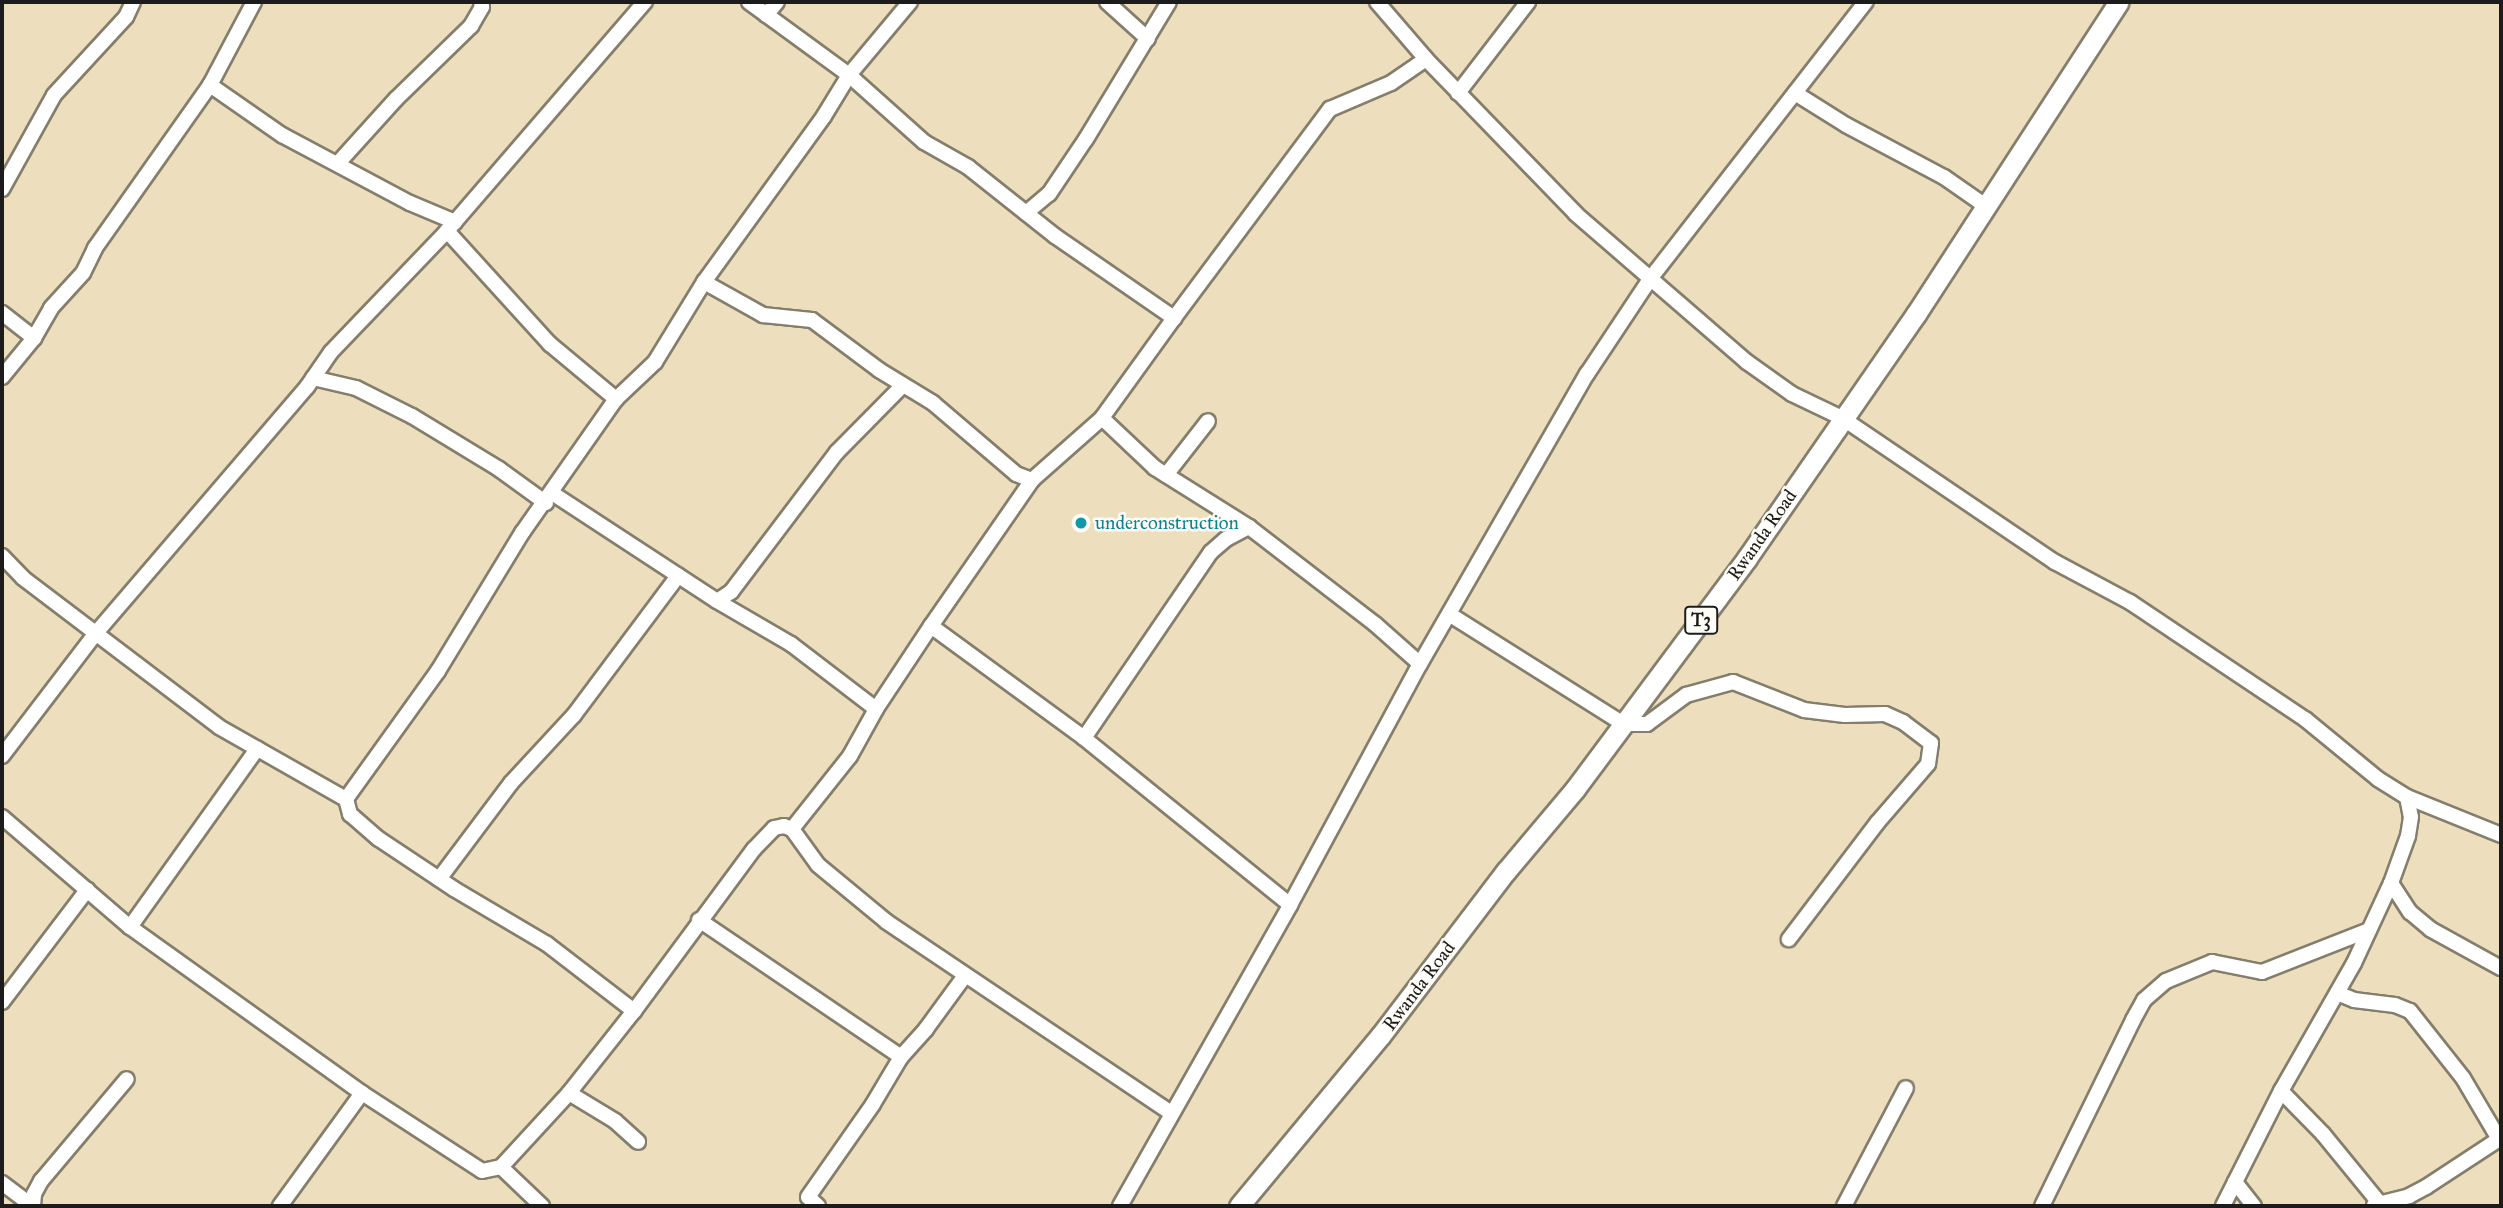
<!DOCTYPE html>
<html>
<head>
<meta charset="utf-8">
<style>
	body { margin:0 }
	#map { position:relative; width:2503px; height:1208px; overflow:hidden; background:#eddfbd; font-family:"IM FELL Great Primer",serif }
	div>[style] { position:absolute }
	.roads { filter:drop-shadow(2px 0 #847e6c) drop-shadow(-2px 0 #847e6c) drop-shadow(0 2px #847e6c) drop-shadow(0 -2px #847e6c) }
	.minor>* { height:14px; margin:-7px; padding:0 7px; transform-origin:7px; border-radius:7px; background:#fff }
	.highway>* { height:19px; margin:-9.5px; padding:0 9.5px; transform-origin:9.5px; border-radius:9.5px; background:#fff }
	.dots>* { width:19px; height:19px; translate:-50% -50%; box-sizing:border-box; border:4px solid #fdfcf7; border-radius:50% }
	span { translate:-50% -50%; white-space:nowrap; text-align:center; line-height:1.15; -webkit-text-stroke:5px #fdfcf7; paint-order:stroke }
	.shield-label span { padding:2px 5px; background:#fdfcf7; border:2px solid; border-radius:5px; -webkit-text-stroke-width:0 }
	.shield-label { font-size:18px; color:#1c1c1c; font-weight:700 }
	.culture-label { font-size:19px; color:#0d838f }
	.left { translate:0 -50%; text-align:left }
	.street-label { font-size:19px; color:#1c1c1c }
	.frame { position:absolute; inset:0; border:4px solid #1c1c1c; pointer-events:none }
</style>
</head>
<body>
<div id="map">
	<div class="roads">
		<div class="minor">
			<i style="left:749px;top:2px;width:124px;rotate:36.1deg"></i>
			<i style="left:849px;top:75px;width:101px;rotate:41.8deg"></i>
			<i style="left:924px;top:142px;width:51px;rotate:29.6deg"></i>
			<i style="left:968px;top:167px;width:111px;rotate:38.4deg"></i>
			<i style="left:1055px;top:236px;width:145px;rotate:34.6deg"></i>
			<i style="left:1174px;top:318px;width:123px;rotate:125.8deg"></i>
			<i style="left:1102px;top:418px;width:73px;rotate:43.3deg"></i>
			<i style="left:1155px;top:468px;width:111px;rotate:32.1deg"></i>
			<i style="left:1249px;top:527px;width:159px;rotate:37.6deg"></i>
			<i style="left:1375px;top:624px;width:60px;rotate:41.6deg"></i>
			<i style="left:1107px;top:2px;width:55px;rotate:42.1deg"></i>
			<i style="left:1377px;top:2px;width:75px;rotate:49.3deg"></i>
			<i style="left:1426px;top:59px;width:216px;rotate:45.9deg"></i>
			<i style="left:1576px;top:214px;width:226px;rotate:40.9deg"></i>
			<i style="left:1747px;top:362px;width:55px;rotate:35.4deg"></i>
			<i style="left:1792px;top:394px;width:55px;rotate:25.6deg"></i>
			<i style="left:1842px;top:418px;width:257px;rotate:34.1deg"></i>
			<i style="left:2055px;top:562px;width:85px;rotate:28.1deg"></i>
			<i style="left:2130px;top:602px;width:211px;rotate:33.8deg"></i>
			<i style="left:2305px;top:719px;width:94px;rotate:39.4deg"></i>
			<i style="left:2378px;top:779px;width:34px;rotate:32deg"></i>
			<i style="left:2407px;top:797px;width:20px;rotate:79deg"></i>
			<i style="left:2411px;top:817px;width:19px;rotate:99deg"></i>
			<i style="left:2408px;top:836px;width:50px;rotate:109.9deg"></i>
			<i style="left:2391px;top:883px;width:88px;rotate:114.8deg"></i>
			<i style="left:2354px;top:963px;width:147px;rotate:119.7deg"></i>
			<i style="left:2281px;top:1091px;width:129px;rotate:116.8deg"></i>
			<i style="left:766px;top:15px;width:17px;rotate:-50deg"></i>
			<i style="left:210px;top:85px;width:88px;rotate:34.8deg"></i>
			<i style="left:282px;top:135px;width:145px;rotate:28deg"></i>
			<i style="left:410px;top:203px;width:49px;rotate:22.9deg"></i>
			<i style="left:1458px;top:93px;width:115px;rotate:-52.4deg"></i>
			<i style="left:1795px;top:93px;width:60px;rotate:32.1deg"></i>
			<i style="left:1846px;top:125px;width:111px;rotate:28deg"></i>
			<i style="left:1944px;top:177px;width:52px;rotate:34.9deg"></i>
			<i style="left:339px;top:162px;width:85px;rotate:-47.9deg"></i>
			<i style="left:396px;top:99px;width:105px;rotate:-44.2deg"></i>
			<i style="left:471px;top:26px;width:22px;rotate:-60deg"></i>
			<i style="left:482px;top:7px;width:5px;rotate:-101deg"></i>
			<i style="left:2px;top:189px;width:107px;rotate:-61deg"></i>
			<i style="left:54px;top:95px;width:106px;rotate:-47.3deg"></i>
			<i style="left:126px;top:17px;width:17px;rotate:-65deg"></i>
			<i style="left:1026px;top:213px;width:30px;rotate:-40deg"></i>
			<i style="left:1049px;top:194px;width:66px;rotate:-56.1deg"></i>
			<i style="left:1086px;top:139px;width:160px;rotate:-58.8deg"></i>
			<i style="left:447px;top:231px;width:153px;rotate:47.7deg"></i>
			<i style="left:550px;top:344px;width:86px;rotate:39.8deg"></i>
			<i style="left:704px;top:282px;width:68px;rotate:29.2deg"></i>
			<i style="left:763px;top:315px;width:49px;rotate:5.8deg"></i>
			<i style="left:812px;top:320px;width:84px;rotate:36.7deg"></i>
			<i style="left:879px;top:370px;width:63px;rotate:31.4deg"></i>
			<i style="left:933px;top:403px;width:109px;rotate:40.5deg"></i>
			<i style="left:1016px;top:474px;width:17px;rotate:21deg"></i>
			<i style="left:1032px;top:480px;width:94px;rotate:-41.5deg"></i>
			<i style="left:2px;top:313px;width:41px;rotate:38deg"></i>
			<i style="left:1174px;top:318px;width:261px;rotate:-53.3deg"></i>
			<i style="left:1330px;top:109px;width:66px;rotate:-23.1deg"></i>
			<i style="left:1391px;top:83px;width:42px;rotate:-34.4deg"></i>
			<i style="left:2px;top:377px;width:50px;rotate:-50.6deg"></i>
			<i style="left:34px;top:338px;width:34px;rotate:-60deg"></i>
			<i style="left:51px;top:308px;width:47px;rotate:-47.6deg"></i>
			<i style="left:83px;top:273px;width:28px;rotate:-64deg"></i>
			<i style="left:95px;top:248px;width:199px;rotate:-54.8deg"></i>
			<i style="left:210px;top:85px;width:94px;rotate:-62.1deg"></i>
			<i style="left:313px;top:378px;width:44px;rotate:13.1deg"></i>
			<i style="left:356px;top:388px;width:63px;rotate:26.6deg"></i>
			<i style="left:412px;top:416px;width:102px;rotate:31.3deg"></i>
			<i style="left:499px;top:469px;width:58px;rotate:35.9deg"></i>
			<i style="left:1166px;top:475px;width:68px;rotate:-52.1deg"></i>
			<i style="left:552px;top:493px;width:197px;rotate:33.2deg"></i>
			<i style="left:717px;top:601px;width:86px;rotate:30.2deg"></i>
			<i style="left:791px;top:644px;width:107px;rotate:37.4deg"></i>
			<i style="left:2px;top:556px;width:30px;rotate:46deg"></i>
			<i style="left:23px;top:578px;width:246px;rotate:37.2deg"></i>
			<i style="left:219px;top:727px;width:146px;rotate:29.6deg"></i>
			<i style="left:346px;top:799px;width:158px;rotate:-54.3deg"></i>
			<i style="left:438px;top:671px;width:162px;rotate:-58.7deg"></i>
			<i style="left:522px;top:533px;width:164px;rotate:-55deg"></i>
			<i style="left:616px;top:399px;width:54px;rotate:-43.5deg"></i>
			<i style="left:655px;top:362px;width:94px;rotate:-58.5deg"></i>
			<i style="left:704px;top:282px;width:205px;rotate:-54.1deg"></i>
			<i style="left:824px;top:116px;width:48px;rotate:-58.6deg"></i>
			<i style="left:849px;top:75px;width:95px;rotate:-50.1deg"></i>
			<i style="left:717px;top:601px;width:17px;rotate:-33deg"></i>
			<i style="left:731px;top:592px;width:176px;rotate:-52.9deg"></i>
			<i style="left:837px;top:452px;width:93px;rotate:-45.4deg"></i>
			<i style="left:1449px;top:614px;width:207px;rotate:32.2deg"></i>
			<i style="left:1624px;top:724px;width:23px"></i>
			<i style="left:1647px;top:724px;width:49px;rotate:-36.6deg"></i>
			<i style="left:1686px;top:695px;width:49px;rotate:-15.5deg"></i>
			<i style="left:1733px;top:682px;width:76px;rotate:21.5deg"></i>
			<i style="left:1804px;top:710px;width:41px;rotate:7deg"></i>
			<i style="left:1845px;top:715px;width:40px;rotate:-1.4deg"></i>
			<i style="left:1885px;top:714px;width:20px;rotate:24deg"></i>
			<i style="left:1903px;top:722px;width:35px;rotate:37deg"></i>
			<i style="left:1931px;top:743px;width:21px;rotate:98deg"></i>
			<i style="left:1928px;top:764px;width:78px;rotate:130.8deg"></i>
			<i style="left:1877px;top:823px;width:146px;rotate:127.2deg"></i>
			<i style="left:931px;top:626px;width:178px;rotate:-55.3deg"></i>
			<i style="left:1084px;top:738px;width:225px;rotate:-55.7deg"></i>
			<i style="left:1211px;top:552px;width:20px;rotate:-41deg"></i>
			<i style="left:1226px;top:539px;width:26px;rotate:-28deg"></i>
			<i style="left:2px;top:756px;width:155px;rotate:-52.6deg"></i>
			<i style="left:96px;top:633px;width:324px;rotate:-49.4deg"></i>
			<i style="left:307px;top:387px;width:42px;rotate:-55.6deg"></i>
			<i style="left:331px;top:352px;width:168px;rotate:-46.2deg"></i>
			<i style="left:447px;top:231px;width:303px;rotate:-49.2deg"></i>
			<i style="left:2407px;top:797px;width:101px;rotate:22deg"></i>
			<i style="left:346px;top:799px;width:16px;rotate:75deg"></i>
			<i style="left:350px;top:814px;width:38px;rotate:41deg"></i>
			<i style="left:379px;top:839px;width:90px;rotate:33.7deg"></i>
			<i style="left:454px;top:889px;width:108px;rotate:30.6deg"></i>
			<i style="left:547px;top:944px;width:110px;rotate:37.6deg"></i>
			<i style="left:2px;top:817px;width:169px;rotate:40.7deg"></i>
			<i style="left:130px;top:927px;width:285px;rotate:35.6deg"></i>
			<i style="left:362px;top:1093px;width:140px;rotate:126deg"></i>
			<i style="left:792px;top:829px;width:93px;rotate:-51.5deg"></i>
			<i style="left:850px;top:756px;width:54px;rotate:-61deg"></i>
			<i style="left:876px;top:709px;width:100px;rotate:-56.5deg"></i>
			<i style="left:931px;top:626px;width:190px;rotate:36.2deg"></i>
			<i style="left:1084px;top:738px;width:265px;rotate:39deg"></i>
			<i style="left:439px;top:879px;width:120px;rotate:-53.1deg"></i>
			<i style="left:511px;top:783px;width:93px;rotate:-47.2deg"></i>
			<i style="left:574px;top:715px;width:174px;rotate:-53.2deg"></i>
			<i style="left:2391px;top:883px;width:35px;rotate:57deg"></i>
			<i style="left:2410px;top:912px;width:26px;rotate:40deg"></i>
			<i style="left:2430px;top:929px;width:81px;rotate:28.8deg"></i>
			<i style="left:699px;top:920px;width:244px;rotate:34.1deg"></i>
			<i style="left:130px;top:927px;width:219px;rotate:-54.5deg"></i>
			<i style="left:2337px;top:993px;width:18px;rotate:22deg"></i>
			<i style="left:2354px;top:1000px;width:41px;rotate:7deg"></i>
			<i style="left:2395px;top:1005px;width:16px;rotate:22deg"></i>
			<i style="left:2410px;top:1011px;width:85px;rotate:51.7deg"></i>
			<i style="left:2463px;top:1078px;width:71px;rotate:59.5deg"></i>
			<i style="left:2px;top:1002px;width:141px;rotate:-52.8deg"></i>
			<i style="left:2281px;top:1091px;width:60px;rotate:45.7deg"></i>
			<i style="left:2323px;top:1134px;width:93px;rotate:50.7deg"></i>
			<i style="left:362px;top:1093px;width:143px;rotate:33deg"></i>
			<i style="left:482px;top:1171px;width:19px;rotate:-12deg"></i>
			<i style="left:501px;top:1167px;width:100px;rotate:-47.4deg"></i>
			<i style="left:569px;top:1093px;width:105px;rotate:-51.6deg"></i>
			<i style="left:634px;top:1011px;width:202px;rotate:-53.5deg"></i>
			<i style="left:754px;top:849px;width:29px;rotate:-46deg"></i>
			<i style="left:774px;top:828px;width:10px;rotate:-11deg"></i>
			<i style="left:784px;top:826px;width:9px;rotate:21deg"></i>
			<i style="left:792px;top:829px;width:44px;rotate:54.2deg"></i>
			<i style="left:818px;top:865px;width:89px;rotate:39.6deg"></i>
			<i style="left:887px;top:922px;width:341px;rotate:33.9deg"></i>
			<i style="left:569px;top:1093px;width:54px;rotate:31.3deg"></i>
			<i style="left:615px;top:1121px;width:31px;rotate:42deg"></i>
			<i style="left:501px;top:1167px;width:57px;rotate:43.6deg"></i>
			<i style="left:2235px;top:1182px;width:31px;rotate:52deg"></i>
			<i style="left:2px;top:1183px;width:39px;rotate:37deg"></i>
			<i style="left:2374px;top:1205px;width:36px;rotate:-14deg"></i>
			<i style="left:2409px;top:1196px;width:19px;rotate:-28deg"></i>
			<i style="left:2426px;top:1187px;width:90px;rotate:-33.2deg"></i>
			<i style="left:33px;top:1206px;width:12px;rotate:-85deg"></i>
			<i style="left:34px;top:1194px;width:15px;rotate:-62deg"></i>
			<i style="left:41px;top:1181px;width:133px;rotate:-49.9deg"></i>
			<i style="left:818px;top:1206px;width:13px;rotate:-138deg"></i>
			<i style="left:808px;top:1197px;width:113px;rotate:-55deg"></i>
			<i style="left:873px;top:1104px;width:55px;rotate:-59.2deg"></i>
			<i style="left:901px;top:1057px;width:38px;rotate:-48deg"></i>
			<i style="left:926px;top:1029px;width:64px;rotate:-53.8deg"></i>
			<i style="left:1120px;top:1206px;width:346px;rotate:-60.5deg"></i>
			<i style="left:1290px;top:905px;width:274px;rotate:-61.7deg"></i>
			<i style="left:1420px;top:664px;width:335px;rotate:-60.1deg"></i>
			<i style="left:1587px;top:374px;width:114px;rotate:-56.4deg"></i>
			<i style="left:1650px;top:279px;width:351px;rotate:-52.1deg"></i>
			<i style="left:1844px;top:1206px;width:133px;rotate:-62.3deg"></i>
			<i style="left:2042px;top:1206px;width:207px;rotate:-63.9deg"></i>
			<i style="left:2133px;top:1020px;width:23px;rotate:-61deg"></i>
			<i style="left:2144px;top:1000px;width:29px;rotate:-41deg"></i>
			<i style="left:2166px;top:981px;width:50px;rotate:-22.4deg"></i>
			<i style="left:2212px;top:962px;width:51px;rotate:11.3deg"></i>
			<i style="left:2262px;top:972px;width:115px;rotate:-21.4deg"></i>
		</div>
		<div class="highway">
			<i style="left:1239px;top:1206px;width:222px;rotate:-50.3deg"></i>
			<i style="left:1381px;top:1035px;width:206px;rotate:-52.7deg"></i>
			<i style="left:1506px;top:871px;width:107px;rotate:-49.9deg"></i>
			<i style="left:1575px;top:789px;width:288px;rotate:-53.3deg"></i>
			<i style="left:1747px;top:558px;width:297px;rotate:-55.3deg"></i>
			<i style="left:1916px;top:314px;width:372px;rotate:-57deg"></i>
		</div>
	</div>
	<div class="dots">
		<i style="left:1081px;top:523px;background:#0f9aa8"></i>
	</div>
	<div class="shield-label">
		<span style="left:1701px;top:620px">T3</span>
	</div>
	<div class="culture-label">
		<span class="left" style="left:1095px;top:523px">underconstruction</span>
	</div>
	<div class="street-label">
		<span style="left:1762px;top:535px;rotate:-55deg">Rwanda Road</span>
		<span style="left:1419px;top:986px;rotate:-53deg">Rwanda Road</span>
	</div>
	<div class="frame"></div>
</div>
</body>
</html>
